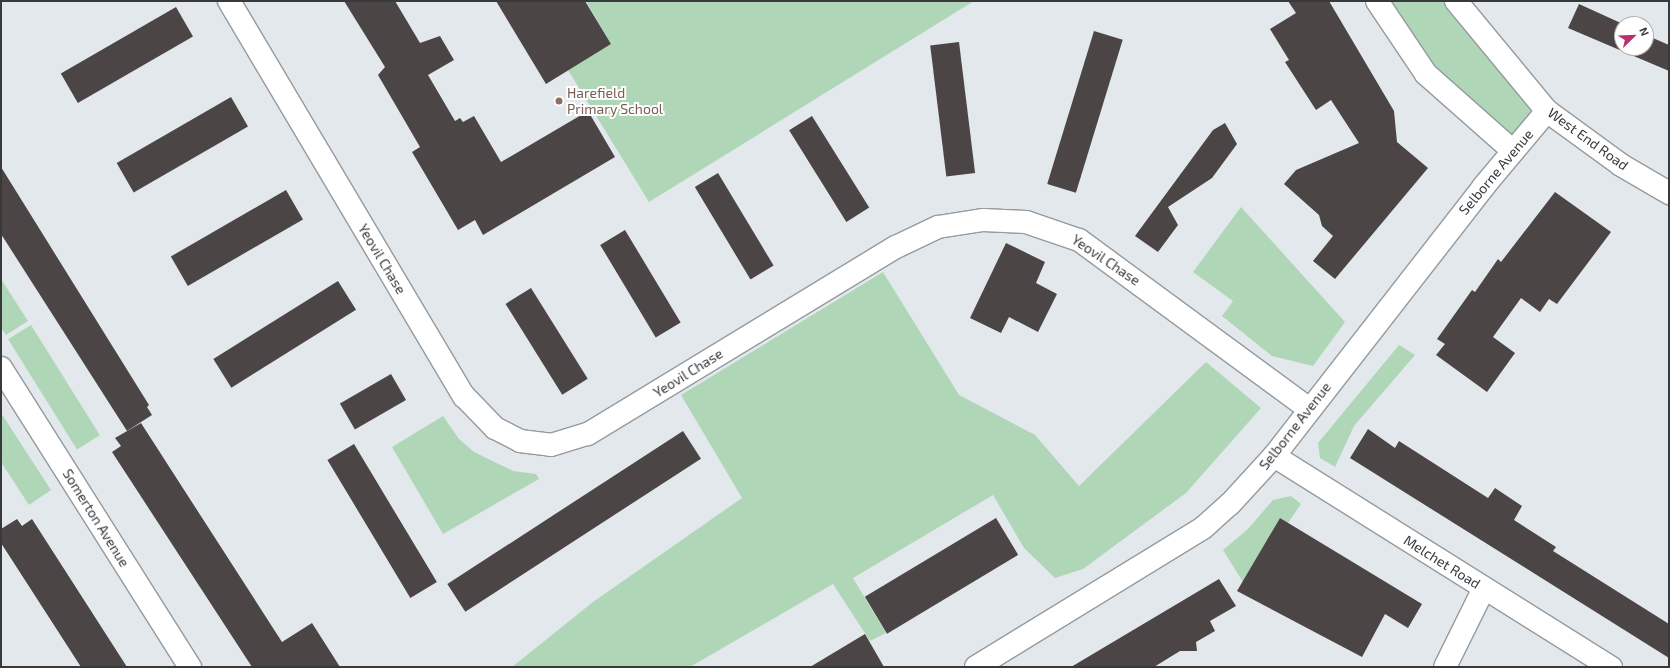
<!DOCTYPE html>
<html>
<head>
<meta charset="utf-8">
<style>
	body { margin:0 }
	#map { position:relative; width:1670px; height:668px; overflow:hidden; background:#e3e8ed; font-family:"Exo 2",sans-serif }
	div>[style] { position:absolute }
	.green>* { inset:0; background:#afd7b7; transform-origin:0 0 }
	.building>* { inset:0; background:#4b4546; transform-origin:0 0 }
	.roads { filter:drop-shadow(1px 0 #959a9e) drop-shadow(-1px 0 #959a9e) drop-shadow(0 1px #959a9e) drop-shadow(0 -1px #959a9e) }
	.minor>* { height:22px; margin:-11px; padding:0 11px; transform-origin:11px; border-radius:11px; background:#fff }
	.dots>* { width:11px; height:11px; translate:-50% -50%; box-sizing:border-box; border:2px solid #fff; border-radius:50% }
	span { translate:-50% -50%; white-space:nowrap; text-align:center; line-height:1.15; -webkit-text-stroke:4px #fff; paint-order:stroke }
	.education-label { font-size:14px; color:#785e54 }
	.left { translate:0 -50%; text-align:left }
	.street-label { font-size:14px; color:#37393b }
	.frame { position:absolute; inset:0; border:2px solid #37393b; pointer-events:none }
	.north { position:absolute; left:1614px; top:16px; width:40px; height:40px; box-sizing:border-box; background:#fff; border:1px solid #afb0b1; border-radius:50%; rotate:67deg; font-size:11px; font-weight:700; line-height:16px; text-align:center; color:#37393b }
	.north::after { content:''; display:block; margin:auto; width:14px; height:18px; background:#b9306d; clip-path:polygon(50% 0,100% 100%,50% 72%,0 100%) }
</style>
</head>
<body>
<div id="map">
	<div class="green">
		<i style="clip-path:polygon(586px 1px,974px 1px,649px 202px,568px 70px,611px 44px)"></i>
		<i style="clip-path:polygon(1377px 1px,1456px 1px,1547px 111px,1513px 151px,1426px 74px)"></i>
		<i style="clip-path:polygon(1241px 207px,1345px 322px,1313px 366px,1272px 356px,1222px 316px,1233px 301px,1193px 272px)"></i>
		<i style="clip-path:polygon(883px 272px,959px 395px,1035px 435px,1079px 486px,1206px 362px,1261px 408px,1186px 493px,1083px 569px,1055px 578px,1024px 548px,993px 495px,853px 578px,886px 633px,870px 641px,833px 584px,690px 667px,512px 667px,593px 602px,742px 498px,681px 395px)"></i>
		<i style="clip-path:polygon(1px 279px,28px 321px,6px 335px,1px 328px)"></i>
		<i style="left:31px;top:325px;width:130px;height:27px;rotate:58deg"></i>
		<i style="clip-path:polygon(1399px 345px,1415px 355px,1354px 426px,1335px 467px,1320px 458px,1318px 443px)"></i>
		<i style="clip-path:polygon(1px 413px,51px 490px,29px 505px,1px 462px)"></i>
		<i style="clip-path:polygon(443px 416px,459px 439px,474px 452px,513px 471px,536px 474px,539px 479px,443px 534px,392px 447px)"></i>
		<i style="clip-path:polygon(1291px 496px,1301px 504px,1288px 523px,1280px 518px,1243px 582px,1223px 550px,1248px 529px,1273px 500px)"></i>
	</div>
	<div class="building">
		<i style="clip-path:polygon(344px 1px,395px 1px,420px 43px,440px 36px,454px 60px,428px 75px,455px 121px,460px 118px,463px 122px,474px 116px,501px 162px,588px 111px,615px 157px,483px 235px,475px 220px,458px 230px,412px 152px,420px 147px,378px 75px,385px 67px)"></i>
		<i style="clip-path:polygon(496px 1px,585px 1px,611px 44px,546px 84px)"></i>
		<i style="clip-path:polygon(1288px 1px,1329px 1px,1394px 111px,1397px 142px,1428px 168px,1335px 279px,1313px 261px,1333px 236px,1322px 226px,1319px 215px,1284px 184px,1296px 170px,1359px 143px,1331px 100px,1316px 110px,1285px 62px,1289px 60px,1270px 29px,1296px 13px)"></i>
		<i style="clip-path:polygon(1579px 4px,1623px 24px,1622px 48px,1646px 48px,1646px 35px,1669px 45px,1669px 71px,1568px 28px)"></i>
		<i style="left:176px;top:7px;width:34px;height:133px;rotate:60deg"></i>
		<i style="left:1094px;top:31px;width:30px;height:160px;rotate:17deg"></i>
		<i style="left:959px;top:42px;width:132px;height:29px;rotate:83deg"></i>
		<i style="left:231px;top:97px;width:34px;height:132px;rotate:60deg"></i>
		<i style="left:812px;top:116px;width:108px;height:27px;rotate:58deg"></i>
		<i style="clip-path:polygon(1225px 123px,1237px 144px,1212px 178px,1168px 207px,1178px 225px,1158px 252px,1135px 236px,1213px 130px)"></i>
		<i style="clip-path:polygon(1px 167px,149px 405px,147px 407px,152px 415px,127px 431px,1px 234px)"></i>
		<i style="left:718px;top:173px;width:108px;height:27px;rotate:59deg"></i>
		<i style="left:286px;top:190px;width:34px;height:133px;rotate:60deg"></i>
		<i style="clip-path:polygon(1555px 192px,1611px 232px,1557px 304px,1549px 299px,1540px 312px,1521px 298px,1493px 337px,1515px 353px,1487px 392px,1436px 355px,1445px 344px,1437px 339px,1472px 290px,1475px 292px,1498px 259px,1501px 262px)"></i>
		<i style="left:625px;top:230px;width:108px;height:29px;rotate:59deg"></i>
		<i style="clip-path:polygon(1006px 243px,1045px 262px,1036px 283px,1057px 294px,1038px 332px,1009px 317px,1001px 333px,970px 318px)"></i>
		<i style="left:338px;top:281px;width:34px;height:147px;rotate:58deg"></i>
		<i style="left:531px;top:288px;width:107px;height:30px;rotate:58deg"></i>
		<i style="left:391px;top:374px;width:30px;height:59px;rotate:60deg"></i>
		<i style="clip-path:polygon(141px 423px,282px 642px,312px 623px,340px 667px,252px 667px,112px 452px,121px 446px,115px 438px)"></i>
		<i style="clip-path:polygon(1368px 429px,1395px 448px,1399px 441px,1488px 498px,1495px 488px,1522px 506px,1514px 520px,1556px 547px,1553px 551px,1669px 624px,1669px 658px,1350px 458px)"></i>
		<i style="left:683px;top:431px;width:33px;height:281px;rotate:57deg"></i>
		<i style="left:354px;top:444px;width:161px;height:31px;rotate:59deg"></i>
		<i style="left:996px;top:518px;width:43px;height:153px;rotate:59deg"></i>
		<i style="clip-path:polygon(1280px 518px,1422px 604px,1408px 628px,1385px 614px,1362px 657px,1237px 591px)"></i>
		<i style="clip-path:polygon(17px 519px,22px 526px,32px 519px,127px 667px,81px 667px,1px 543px,1px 529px)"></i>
		<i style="clip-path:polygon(1219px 579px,1236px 606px,1210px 621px,1215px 631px,1196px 642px,1197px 651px,1180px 651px,1154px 667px,1071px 667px)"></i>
		<i style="clip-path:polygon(865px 634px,884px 667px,810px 667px)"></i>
	</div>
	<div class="roads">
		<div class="minor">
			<i style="left:229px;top:1px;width:460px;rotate:59.3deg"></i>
			<i style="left:464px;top:396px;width:45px;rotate:45.9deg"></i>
			<i style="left:495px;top:428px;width:28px;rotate:27deg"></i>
			<i style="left:520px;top:441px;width:31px;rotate:7deg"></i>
			<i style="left:551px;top:445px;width:39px;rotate:-17deg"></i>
			<i style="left:588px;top:434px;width:360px;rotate:-31.3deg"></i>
			<i style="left:896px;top:247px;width:47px;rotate:-25.5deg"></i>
			<i style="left:938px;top:227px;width:46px;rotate:-8.8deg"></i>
			<i style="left:983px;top:220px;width:43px;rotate:2.7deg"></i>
			<i style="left:1026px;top:222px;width:56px;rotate:18.8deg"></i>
			<i style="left:1079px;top:240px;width:285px;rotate:36.3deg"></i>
			<i style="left:1377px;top:1px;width:88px;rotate:56.1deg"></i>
			<i style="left:1426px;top:74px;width:116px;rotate:41.5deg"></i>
			<i style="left:1456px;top:1px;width:143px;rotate:50.4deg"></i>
			<i style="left:1547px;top:111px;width:92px;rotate:36.1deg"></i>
			<i style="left:1621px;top:165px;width:56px;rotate:30.3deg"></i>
			<i style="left:1px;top:368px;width:354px;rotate:57.7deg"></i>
			<i style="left:1274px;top:456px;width:398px;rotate:32.1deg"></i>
			<i style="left:976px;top:667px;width:266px;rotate:-31.5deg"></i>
			<i style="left:1203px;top:528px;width:36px;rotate:-42deg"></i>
			<i style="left:1230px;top:504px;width:65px;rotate:-47.5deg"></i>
			<i style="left:1274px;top:456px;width:342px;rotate:-52.1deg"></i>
			<i style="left:1484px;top:186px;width:98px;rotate:-50deg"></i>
			<i style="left:1445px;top:667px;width:88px;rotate:-63.7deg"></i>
		</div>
	</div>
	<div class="dots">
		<i style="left:559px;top:101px;background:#8d6e63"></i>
	</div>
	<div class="education-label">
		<span class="left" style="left:567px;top:101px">Harefield<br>Primary School</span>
	</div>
	<div class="street-label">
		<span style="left:1588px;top:139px;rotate:36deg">West End Road</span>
		<span style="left:1496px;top:172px;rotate:-50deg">Selborne Avenue</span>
		<span style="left:382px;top:259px;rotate:59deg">Yeovil Chase</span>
		<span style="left:1106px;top:260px;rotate:34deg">Yeovil Chase</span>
		<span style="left:688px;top:373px;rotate:-32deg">Yeovil Chase</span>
		<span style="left:1295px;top:426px;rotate:-52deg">Selborne Avenue</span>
		<span style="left:96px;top:518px;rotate:58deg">Somerton Avenue</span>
		<span style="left:1442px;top:562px;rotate:32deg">Melchet Road</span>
	</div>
	<div class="frame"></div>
	<div class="north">N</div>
</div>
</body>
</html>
